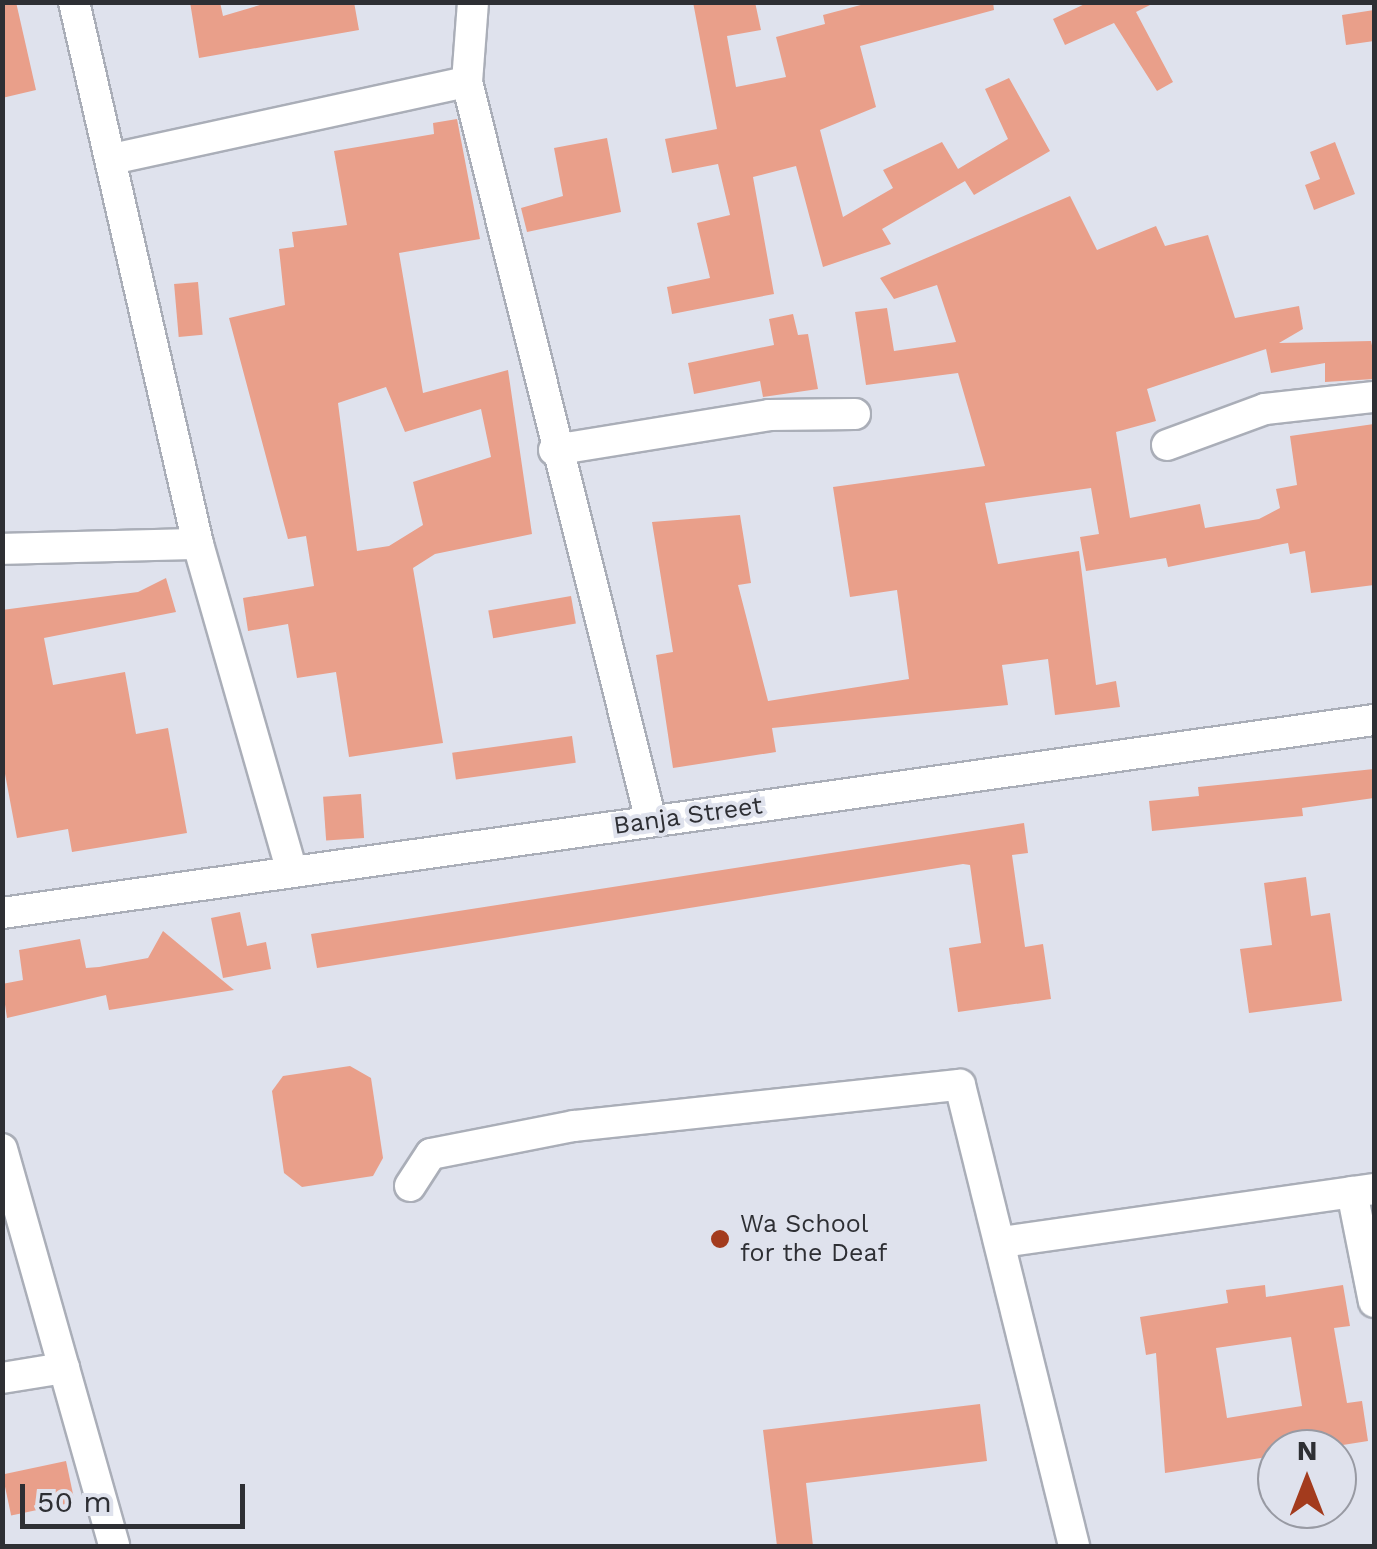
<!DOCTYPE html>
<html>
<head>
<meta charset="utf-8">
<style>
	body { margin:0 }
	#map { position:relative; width:1377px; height:1549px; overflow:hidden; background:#dfe2ed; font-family:"Work Sans",sans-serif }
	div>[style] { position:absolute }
	.building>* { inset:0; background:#e99f8a; transform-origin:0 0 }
	.roads { filter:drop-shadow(2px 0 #aaaeb8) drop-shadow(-2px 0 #aaaeb8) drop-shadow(0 2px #aaaeb8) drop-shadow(0 -2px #aaaeb8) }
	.minor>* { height:30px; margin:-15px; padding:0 15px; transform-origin:15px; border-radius:15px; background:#fff }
	.dots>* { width:28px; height:28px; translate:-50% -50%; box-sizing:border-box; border:5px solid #dfe2ed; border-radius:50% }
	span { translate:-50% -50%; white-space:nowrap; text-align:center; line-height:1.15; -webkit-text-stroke:8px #dfe2ed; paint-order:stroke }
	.street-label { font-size:25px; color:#2e2f34 }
	.poi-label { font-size:25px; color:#2e2f34 }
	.left { translate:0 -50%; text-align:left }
	.frame { position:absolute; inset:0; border:5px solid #2e2f34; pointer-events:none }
	.north { position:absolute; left:1257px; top:1429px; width:100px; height:100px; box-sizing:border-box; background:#dfe2ed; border:2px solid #989aa3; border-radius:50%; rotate:0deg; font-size:28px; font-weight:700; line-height:40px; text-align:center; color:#2e2f34 }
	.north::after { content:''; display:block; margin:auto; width:35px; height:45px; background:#a33b1d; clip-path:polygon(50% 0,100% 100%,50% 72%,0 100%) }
	.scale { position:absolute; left:20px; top:1484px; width:225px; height:45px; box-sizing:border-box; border:5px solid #2e2f34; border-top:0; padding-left:12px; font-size:30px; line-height:35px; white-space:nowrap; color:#2e2f34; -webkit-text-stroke:8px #dfe2ed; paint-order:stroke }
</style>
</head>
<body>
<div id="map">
	<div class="building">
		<i style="clip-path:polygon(2px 2px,16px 2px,36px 90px,2px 98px)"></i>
		<i style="clip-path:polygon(190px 2px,220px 2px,223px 16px,270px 2px,354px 2px,359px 30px,199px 58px)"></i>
		<i style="clip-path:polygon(693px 2px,755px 2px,761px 30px,727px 36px,736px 87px,786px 77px,776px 37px,825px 24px,823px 15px,872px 2px,993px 2px,994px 10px,860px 46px,876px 107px,820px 130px,843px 217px,893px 188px,883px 170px,942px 142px,958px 169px,1008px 139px,985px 89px,1009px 78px,1050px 151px,974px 195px,965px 181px,882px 229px,891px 244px,823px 267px,796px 166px,753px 177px,774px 294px,672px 314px,667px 287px,710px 278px,697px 223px,730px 215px,718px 164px,672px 173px,665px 139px,717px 129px)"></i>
		<i style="clip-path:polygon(1089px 2px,1156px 2px,1136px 12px,1173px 82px,1157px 91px,1114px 23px,1065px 45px,1053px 19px)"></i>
		<i style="clip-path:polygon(1374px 10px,1374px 41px,1346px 45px,1342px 15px)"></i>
		<i style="clip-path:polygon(evenodd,457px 119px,480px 239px,399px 253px,423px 393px,508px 370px,532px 534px,435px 554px,413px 568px,443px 743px,349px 757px,336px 672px,297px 678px,288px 624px,248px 631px,243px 598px,314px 586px,306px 536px,288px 539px,229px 318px,285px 305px,279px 249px,294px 247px,292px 232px,347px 225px,334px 151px,434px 134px,433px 123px,457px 119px,386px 387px,405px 432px,481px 409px,491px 457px,413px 482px,423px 525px,389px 546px,357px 551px,338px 403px,386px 387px)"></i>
		<i style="clip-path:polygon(607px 138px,621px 212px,527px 232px,521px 208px,563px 196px,554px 148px)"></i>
		<i style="clip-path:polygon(1335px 142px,1355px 194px,1314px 210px,1305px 185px,1320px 179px,1310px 152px)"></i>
		<i style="clip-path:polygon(1070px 196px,1097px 250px,1156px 226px,1165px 246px,1208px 235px,1235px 318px,1299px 306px,1303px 329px,1279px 343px,1371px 341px,1374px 355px,1374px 379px,1325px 382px,1325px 363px,1271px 373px,1266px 349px,1147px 389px,1156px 421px,1116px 432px,1130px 518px,1200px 504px,1205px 528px,1259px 519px,1280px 508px,1276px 489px,1297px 485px,1290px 436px,1374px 424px,1374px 585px,1311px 593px,1305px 551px,1290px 554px,1288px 543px,1168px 567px,1166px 558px,1086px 571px,1080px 537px,1099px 534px,1091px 488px,985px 503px,998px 564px,1079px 551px,1096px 685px,1116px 681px,1120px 707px,1055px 715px,1048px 659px,1002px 665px,1008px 705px,772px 728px,776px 752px,673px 768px,656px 655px,673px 652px,652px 522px,740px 515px,751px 583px,738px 585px,768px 701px,909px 679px,897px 590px,850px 597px,833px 487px,985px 466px,958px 373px,866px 385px,855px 312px,887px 308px,894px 351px,956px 342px,937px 285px,894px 299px,880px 278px)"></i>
		<i style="left:198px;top:282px;width:53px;height:24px;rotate:85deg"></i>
		<i style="clip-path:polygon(793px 314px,798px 335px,808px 334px,818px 389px,763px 397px,760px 381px,694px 394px,688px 363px,774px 345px,769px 319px)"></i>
		<i style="clip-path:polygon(166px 578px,176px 612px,44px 638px,53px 685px,125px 672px,136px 734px,168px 728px,187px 833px,72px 852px,68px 829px,17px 838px,2px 758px,2px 610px,138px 592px)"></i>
		<i style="left:571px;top:596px;width:28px;height:84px;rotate:80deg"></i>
		<i style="left:572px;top:736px;width:27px;height:121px;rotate:82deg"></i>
		<i style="clip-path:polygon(1374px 769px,1374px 798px,1302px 808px,1303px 816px,1152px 831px,1149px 801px,1199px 796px,1198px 787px)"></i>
		<i style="left:361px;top:794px;width:44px;height:38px;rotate:86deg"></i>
		<i style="clip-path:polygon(1024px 823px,1028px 853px,1012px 855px,1025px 947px,1043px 944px,1051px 999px,958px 1012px,949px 948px,981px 943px,970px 865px,963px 864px,317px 968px,311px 934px)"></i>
		<i style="clip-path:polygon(1306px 877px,1311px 916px,1330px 913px,1342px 1001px,1249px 1013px,1240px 949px,1272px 945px,1264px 883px)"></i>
		<i style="clip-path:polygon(240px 912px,247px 946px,266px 942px,271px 969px,223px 978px,211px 918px)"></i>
		<i style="clip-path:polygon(163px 931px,234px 990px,109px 1010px,106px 995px,7px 1018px,2px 984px,23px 980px,19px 950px,80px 939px,86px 968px,99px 967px,148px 958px)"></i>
		<i style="clip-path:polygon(350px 1066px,371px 1078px,383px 1158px,373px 1176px,302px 1187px,284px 1173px,272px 1091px,283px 1076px)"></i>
		<i style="clip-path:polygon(evenodd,1265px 1285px,1266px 1297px,1343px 1285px,1350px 1326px,1334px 1328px,1347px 1403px,1362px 1401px,1368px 1441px,1165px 1473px,1156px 1353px,1146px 1355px,1140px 1317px,1228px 1303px,1226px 1290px,1265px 1285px,1291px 1337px,1302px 1406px,1227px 1418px,1216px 1348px,1291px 1337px)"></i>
		<i style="clip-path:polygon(980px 1404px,987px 1461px,806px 1483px,813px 1546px,777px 1546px,763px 1430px)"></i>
		<i style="left:66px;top:1461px;width:42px;height:65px;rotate:78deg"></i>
	</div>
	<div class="roads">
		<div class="minor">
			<i style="left:74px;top:2px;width:556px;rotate:77.11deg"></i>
			<i style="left:198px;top:544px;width:340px;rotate:74deg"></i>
			<i style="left:467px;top:82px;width:762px;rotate:76.02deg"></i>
			<i style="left:117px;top:158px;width:358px;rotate:-12.3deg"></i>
			<i style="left:467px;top:82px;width:80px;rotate:-85.7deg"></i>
			<i style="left:1167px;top:445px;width:104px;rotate:-20.2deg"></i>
			<i style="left:1265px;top:409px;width:110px;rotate:-6.3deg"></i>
			<i style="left:554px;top:450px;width:218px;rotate:-9.2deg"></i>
			<i style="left:769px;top:415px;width:86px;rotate:-0.7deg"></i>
			<i style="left:2px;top:549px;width:196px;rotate:-1.5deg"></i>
			<i style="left:2px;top:913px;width:1386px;rotate:-8.01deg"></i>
			<i style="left:2px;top:1149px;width:412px;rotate:74.2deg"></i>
			<i style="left:410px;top:1186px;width:38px;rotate:-57deg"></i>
			<i style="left:431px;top:1154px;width:146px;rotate:-11.1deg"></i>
			<i style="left:574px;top:1126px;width:388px;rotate:-6.1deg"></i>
			<i style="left:960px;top:1085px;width:475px;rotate:76.1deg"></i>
			<i style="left:1352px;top:1192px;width:112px;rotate:78.7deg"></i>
			<i style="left:1002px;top:1242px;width:376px;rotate:-8.1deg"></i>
			<i style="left:2px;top:1378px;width:63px;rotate:-9.2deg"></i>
		</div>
	</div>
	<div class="dots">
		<i style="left:720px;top:1239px;background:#a33b1d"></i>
	</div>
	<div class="street-label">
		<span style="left:688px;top:816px;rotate:-8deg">Banja Street</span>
	</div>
	<div class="poi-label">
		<span class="left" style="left:740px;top:1239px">Wa School<br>for the Deaf</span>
	</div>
	<div class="frame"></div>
	<div class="north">N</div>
	<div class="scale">50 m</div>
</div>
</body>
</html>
